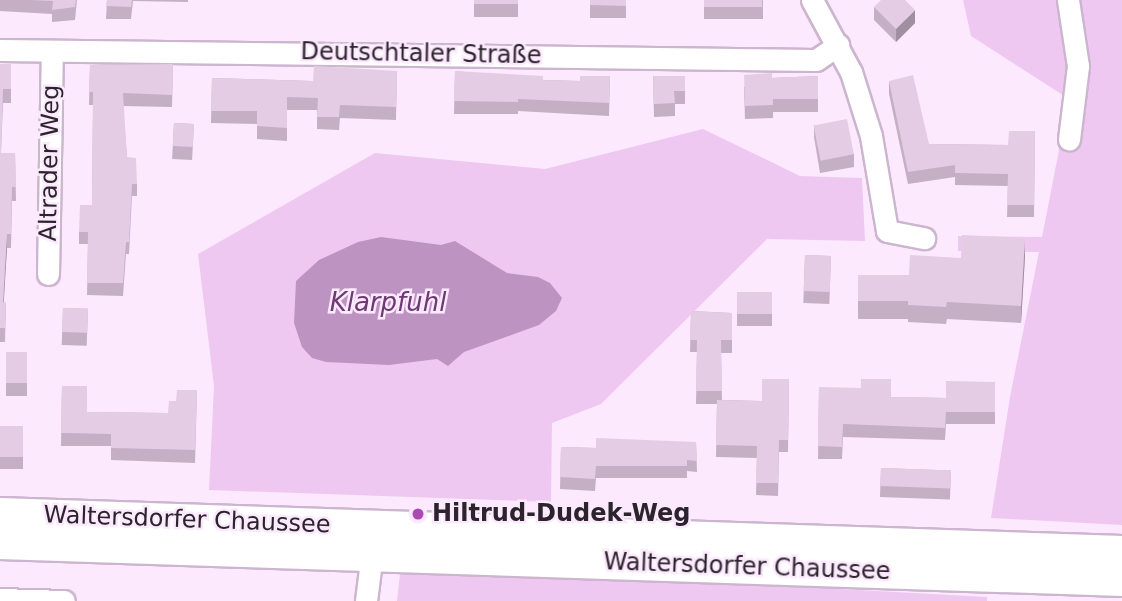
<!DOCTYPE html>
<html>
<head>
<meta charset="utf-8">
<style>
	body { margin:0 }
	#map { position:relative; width:1122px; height:601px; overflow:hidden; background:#fce9fd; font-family:"DejaVu Sans",sans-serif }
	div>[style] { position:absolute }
	.green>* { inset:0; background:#eec8f1 }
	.water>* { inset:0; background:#bd94c1 }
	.roads { filter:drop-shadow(2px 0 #ccb5ce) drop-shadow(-2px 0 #ccb5ce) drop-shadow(0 2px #ccb5ce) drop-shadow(0 -2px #ccb5ce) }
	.street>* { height:21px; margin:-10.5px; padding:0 10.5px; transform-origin:10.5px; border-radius:10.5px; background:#fff }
	.secondary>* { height:32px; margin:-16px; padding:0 16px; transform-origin:16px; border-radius:16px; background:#fff }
	.wall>* { inset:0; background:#c4afc5; transform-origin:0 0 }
	.shaded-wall>* { inset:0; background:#a08fa0 }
	.building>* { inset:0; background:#e4cce5; transform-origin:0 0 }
	.dots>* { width:19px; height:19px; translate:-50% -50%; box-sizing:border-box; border:4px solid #fce9fd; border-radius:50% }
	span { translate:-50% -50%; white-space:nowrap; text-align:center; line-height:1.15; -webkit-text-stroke:5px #fce9fd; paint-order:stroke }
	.street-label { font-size:24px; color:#2c242d }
	.poi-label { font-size:24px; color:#2c242d; font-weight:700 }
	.left { translate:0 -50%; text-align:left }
	.water-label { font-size:26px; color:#6e3a73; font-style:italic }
</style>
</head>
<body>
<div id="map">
	<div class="green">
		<i style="clip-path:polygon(963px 0,1122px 0,1122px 525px,991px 518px,1010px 397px,1039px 252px,958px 251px,958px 236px,1042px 237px,1069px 99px,971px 36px)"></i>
		<i style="clip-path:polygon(703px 129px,800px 176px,862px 178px,865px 241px,767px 239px,601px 404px,552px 423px,551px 502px,209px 490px,214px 386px,198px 254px,375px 153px,545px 169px)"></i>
		<i style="clip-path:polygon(401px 565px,987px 597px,987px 601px,397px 601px)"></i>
	</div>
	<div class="water">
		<i style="clip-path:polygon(381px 237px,441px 245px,455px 241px,507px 273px,538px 277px,550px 283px,562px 298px,556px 311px,539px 325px,464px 352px,448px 366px,437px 359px,389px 365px,326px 362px,312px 358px,302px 347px,294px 323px,296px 281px,319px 260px,358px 242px)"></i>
	</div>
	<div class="roads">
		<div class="street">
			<i style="left:812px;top:0;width:82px;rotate:61.6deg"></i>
			<i style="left:851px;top:72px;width:67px;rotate:72.6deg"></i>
			<i style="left:871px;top:136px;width:96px;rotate:80.4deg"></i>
			<i style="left:887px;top:231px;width:38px;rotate:11deg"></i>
			<i style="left:1068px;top:0;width:67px;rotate:81.4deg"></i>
			<i style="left:1078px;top:66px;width:74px;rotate:97deg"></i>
			<i style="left:0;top:50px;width:816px;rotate:0.7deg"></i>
			<i style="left:816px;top:60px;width:27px;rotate:-34deg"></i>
			<i style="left:48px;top:274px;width:223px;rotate:-89deg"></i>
			<i style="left:0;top:599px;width:64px;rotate:1.8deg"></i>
			<i style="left:366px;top:601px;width:56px;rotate:-82.9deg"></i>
		</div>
		<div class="secondary">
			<i style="left:0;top:514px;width:1123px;rotate:1.94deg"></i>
			<i style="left:0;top:543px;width:1123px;rotate:1.89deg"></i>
		</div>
	</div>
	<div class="wall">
		<i style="clip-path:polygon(0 0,77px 0,75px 20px,52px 22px,52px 14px,0 11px)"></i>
		<i style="clip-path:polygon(107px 0,188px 0,188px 2px,133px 1px,131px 19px,106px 19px)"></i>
		<i style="left:474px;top:0;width:44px;height:17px"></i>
		<i style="left:590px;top:0;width:36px;height:18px"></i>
		<i style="left:704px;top:0;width:59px;height:19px"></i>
		<i style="clip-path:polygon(874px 7px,915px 23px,896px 42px,874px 20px)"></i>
		<i style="clip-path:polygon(0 64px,11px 64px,11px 103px,3px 103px,1px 153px,15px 153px,16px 201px,12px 201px,11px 248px,7px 248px,3px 302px,6px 302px,5px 342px,0 342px)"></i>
		<i style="clip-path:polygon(173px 64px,172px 107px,123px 106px,127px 157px,137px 184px,137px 196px,132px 196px,129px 254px,126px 254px,123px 296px,87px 295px,88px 244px,79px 244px,79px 232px,92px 205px,93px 105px,89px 105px,90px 65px)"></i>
		<i style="clip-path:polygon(397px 71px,396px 120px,340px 118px,339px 130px,317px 129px,317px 110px,287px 110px,287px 141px,257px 139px,257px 124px,211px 123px,212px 78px,313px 81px)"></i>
		<i style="clip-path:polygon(455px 71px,543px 80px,580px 81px,610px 76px,609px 116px,518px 111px,518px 114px,454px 114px)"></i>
		<i style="clip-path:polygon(653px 76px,685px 76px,685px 104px,675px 104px,675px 116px,654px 117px)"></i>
		<i style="clip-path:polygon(818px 76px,818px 112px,773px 112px,773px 118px,745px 119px,744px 87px,772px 78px)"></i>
		<i style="clip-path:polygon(889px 81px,929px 144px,1008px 145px,1035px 131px,1034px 217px,1007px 217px,1008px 186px,955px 185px,955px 177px,908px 184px,889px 94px)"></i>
		<i style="left:174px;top:123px;width:20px;height:36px;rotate:3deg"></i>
		<i style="clip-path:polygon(814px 125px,854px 154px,854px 167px,820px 173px,814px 137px)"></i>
		<i style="left:805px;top:255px;width:26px;height:48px;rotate:2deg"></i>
		<i style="clip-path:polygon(1025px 256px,1021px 323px,947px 319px,946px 324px,908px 322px,908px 319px,858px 319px,858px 275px,909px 275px,961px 258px)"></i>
		<i style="left:737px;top:292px;width:35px;height:34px"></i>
		<i style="left:63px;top:308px;width:25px;height:37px;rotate:2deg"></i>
		<i style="clip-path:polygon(691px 311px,732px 313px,732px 353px,721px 353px,722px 400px,762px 401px,789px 379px,788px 452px,779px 452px,778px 496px,756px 495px,757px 458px,716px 457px,717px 404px,696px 404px,697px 352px,690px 352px)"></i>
		<i style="left:6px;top:352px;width:21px;height:44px"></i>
		<i style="clip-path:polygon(995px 382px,995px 424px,946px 424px,945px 440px,843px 437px,842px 459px,818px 459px,819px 387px,891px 397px,946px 398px)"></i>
		<i style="clip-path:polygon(62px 386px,87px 412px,168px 413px,176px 401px,197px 390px,195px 463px,111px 460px,111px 446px,61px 446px)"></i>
		<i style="left:0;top:426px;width:23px;height:43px"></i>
		<i style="clip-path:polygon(696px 442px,697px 472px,687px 471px,687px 478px,596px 478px,595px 491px,560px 489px,561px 447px,596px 448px)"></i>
		<i style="left:881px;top:468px;width:70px;height:29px;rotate:2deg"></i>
	</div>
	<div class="shaded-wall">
		<i style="clip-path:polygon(915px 10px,915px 23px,896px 42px,896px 29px)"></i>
		<i style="clip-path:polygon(7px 234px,7px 248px,3px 316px,3px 302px)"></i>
		<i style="clip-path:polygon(1025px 238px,1025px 256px,1021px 323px,1021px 306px)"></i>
	</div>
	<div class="building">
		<i style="clip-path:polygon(30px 0,76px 0,75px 7px,52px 10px,53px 1px)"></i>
		<i style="clip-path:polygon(107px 0,132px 0,131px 7px,106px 6px)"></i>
		<i style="left:474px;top:0;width:44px;height:4px"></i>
		<i style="clip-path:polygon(590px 0,626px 0,626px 6px,590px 5px)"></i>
		<i style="left:704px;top:0;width:58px;height:7px"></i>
		<i style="clip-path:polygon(881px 0,905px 0,915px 10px,896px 29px,874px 7px)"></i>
		<i style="clip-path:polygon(0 64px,11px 64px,11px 89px,3px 89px,1px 153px,15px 153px,16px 187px,12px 187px,11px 234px,7px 234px,3px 302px,6px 302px,5px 328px,0 328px)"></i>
		<i style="clip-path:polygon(173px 64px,172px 95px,123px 93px,127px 157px,136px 158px,137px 184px,132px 184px,129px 242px,126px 242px,123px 283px,87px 283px,88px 232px,79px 232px,80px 205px,92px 205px,93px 92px,89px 92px,90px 65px)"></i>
		<i style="clip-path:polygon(314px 66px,397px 71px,396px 107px,340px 105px,339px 117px,317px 117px,318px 98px,287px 97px,287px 128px,257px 126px,257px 111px,211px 111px,212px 78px,313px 81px)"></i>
		<i style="clip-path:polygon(455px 71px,543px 76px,543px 80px,580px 81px,580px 76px,610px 76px,609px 103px,518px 99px,518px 102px,454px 101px)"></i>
		<i style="clip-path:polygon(772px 73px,772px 78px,818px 76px,818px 99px,773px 99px,773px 105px,745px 106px,744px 75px)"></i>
		<i style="clip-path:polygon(913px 75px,929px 144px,1008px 145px,1009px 131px,1035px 131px,1034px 205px,1007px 205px,1008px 174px,955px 173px,955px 165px,908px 172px,889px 81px)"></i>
		<i style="clip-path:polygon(653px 76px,685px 76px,685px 91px,674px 91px,675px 103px,654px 104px)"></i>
		<i style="left:847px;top:119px;width:36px;height:34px;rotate:79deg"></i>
		<i style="left:174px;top:123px;width:20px;height:23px;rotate:3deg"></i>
		<i style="clip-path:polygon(962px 235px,1025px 238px,1021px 306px,947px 302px,946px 307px,908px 305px,908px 301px,858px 301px,858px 275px,909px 275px,910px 255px,961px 258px)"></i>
		<i style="left:805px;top:255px;width:26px;height:36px;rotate:2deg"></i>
		<i style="left:737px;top:292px;width:35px;height:22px"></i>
		<i style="left:63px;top:308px;width:25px;height:24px;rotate:2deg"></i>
		<i style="clip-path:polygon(691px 311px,732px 313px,732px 340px,721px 340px,722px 391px,696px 391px,697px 340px,690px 340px)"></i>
		<i style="left:6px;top:352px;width:21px;height:31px"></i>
		<i style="clip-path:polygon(762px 379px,789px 379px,788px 440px,779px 440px,778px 483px,756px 483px,757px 446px,716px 445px,717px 400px,762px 401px)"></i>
		<i style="clip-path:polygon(861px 379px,891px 379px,891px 397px,946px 398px,946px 381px,995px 382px,995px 412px,946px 412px,945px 428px,843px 424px,842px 447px,818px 446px,819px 387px,861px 388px)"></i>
		<i style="clip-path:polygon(62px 386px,87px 386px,87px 412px,168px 413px,169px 401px,176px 401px,177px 390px,197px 390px,195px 450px,111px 448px,111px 434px,61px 433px)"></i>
		<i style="left:0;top:426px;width:23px;height:31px"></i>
		<i style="clip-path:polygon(596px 438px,696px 442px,697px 461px,687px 460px,687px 466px,596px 466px,595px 479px,560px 477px,561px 447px,596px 448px)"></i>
		<i style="left:881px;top:468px;width:70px;height:18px;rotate:2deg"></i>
	</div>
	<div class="dots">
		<i style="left:418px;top:514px;background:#aa4bb4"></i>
	</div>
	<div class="street-label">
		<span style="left:421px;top:54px;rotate:1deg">Deutschtaler Straße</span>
		<span style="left:50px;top:163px;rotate:-89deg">Altrader Weg</span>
		<span style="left:187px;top:520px;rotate:2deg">Waltersdorfer Chaussee</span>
		<span style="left:747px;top:567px;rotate:2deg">Waltersdorfer Chaussee</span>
	</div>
	<div class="poi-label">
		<span class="left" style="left:432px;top:514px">Hiltrud-Dudek-Weg</span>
	</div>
	<div class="water-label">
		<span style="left:388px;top:303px">Klarpfuhl</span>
	</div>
</div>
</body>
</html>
